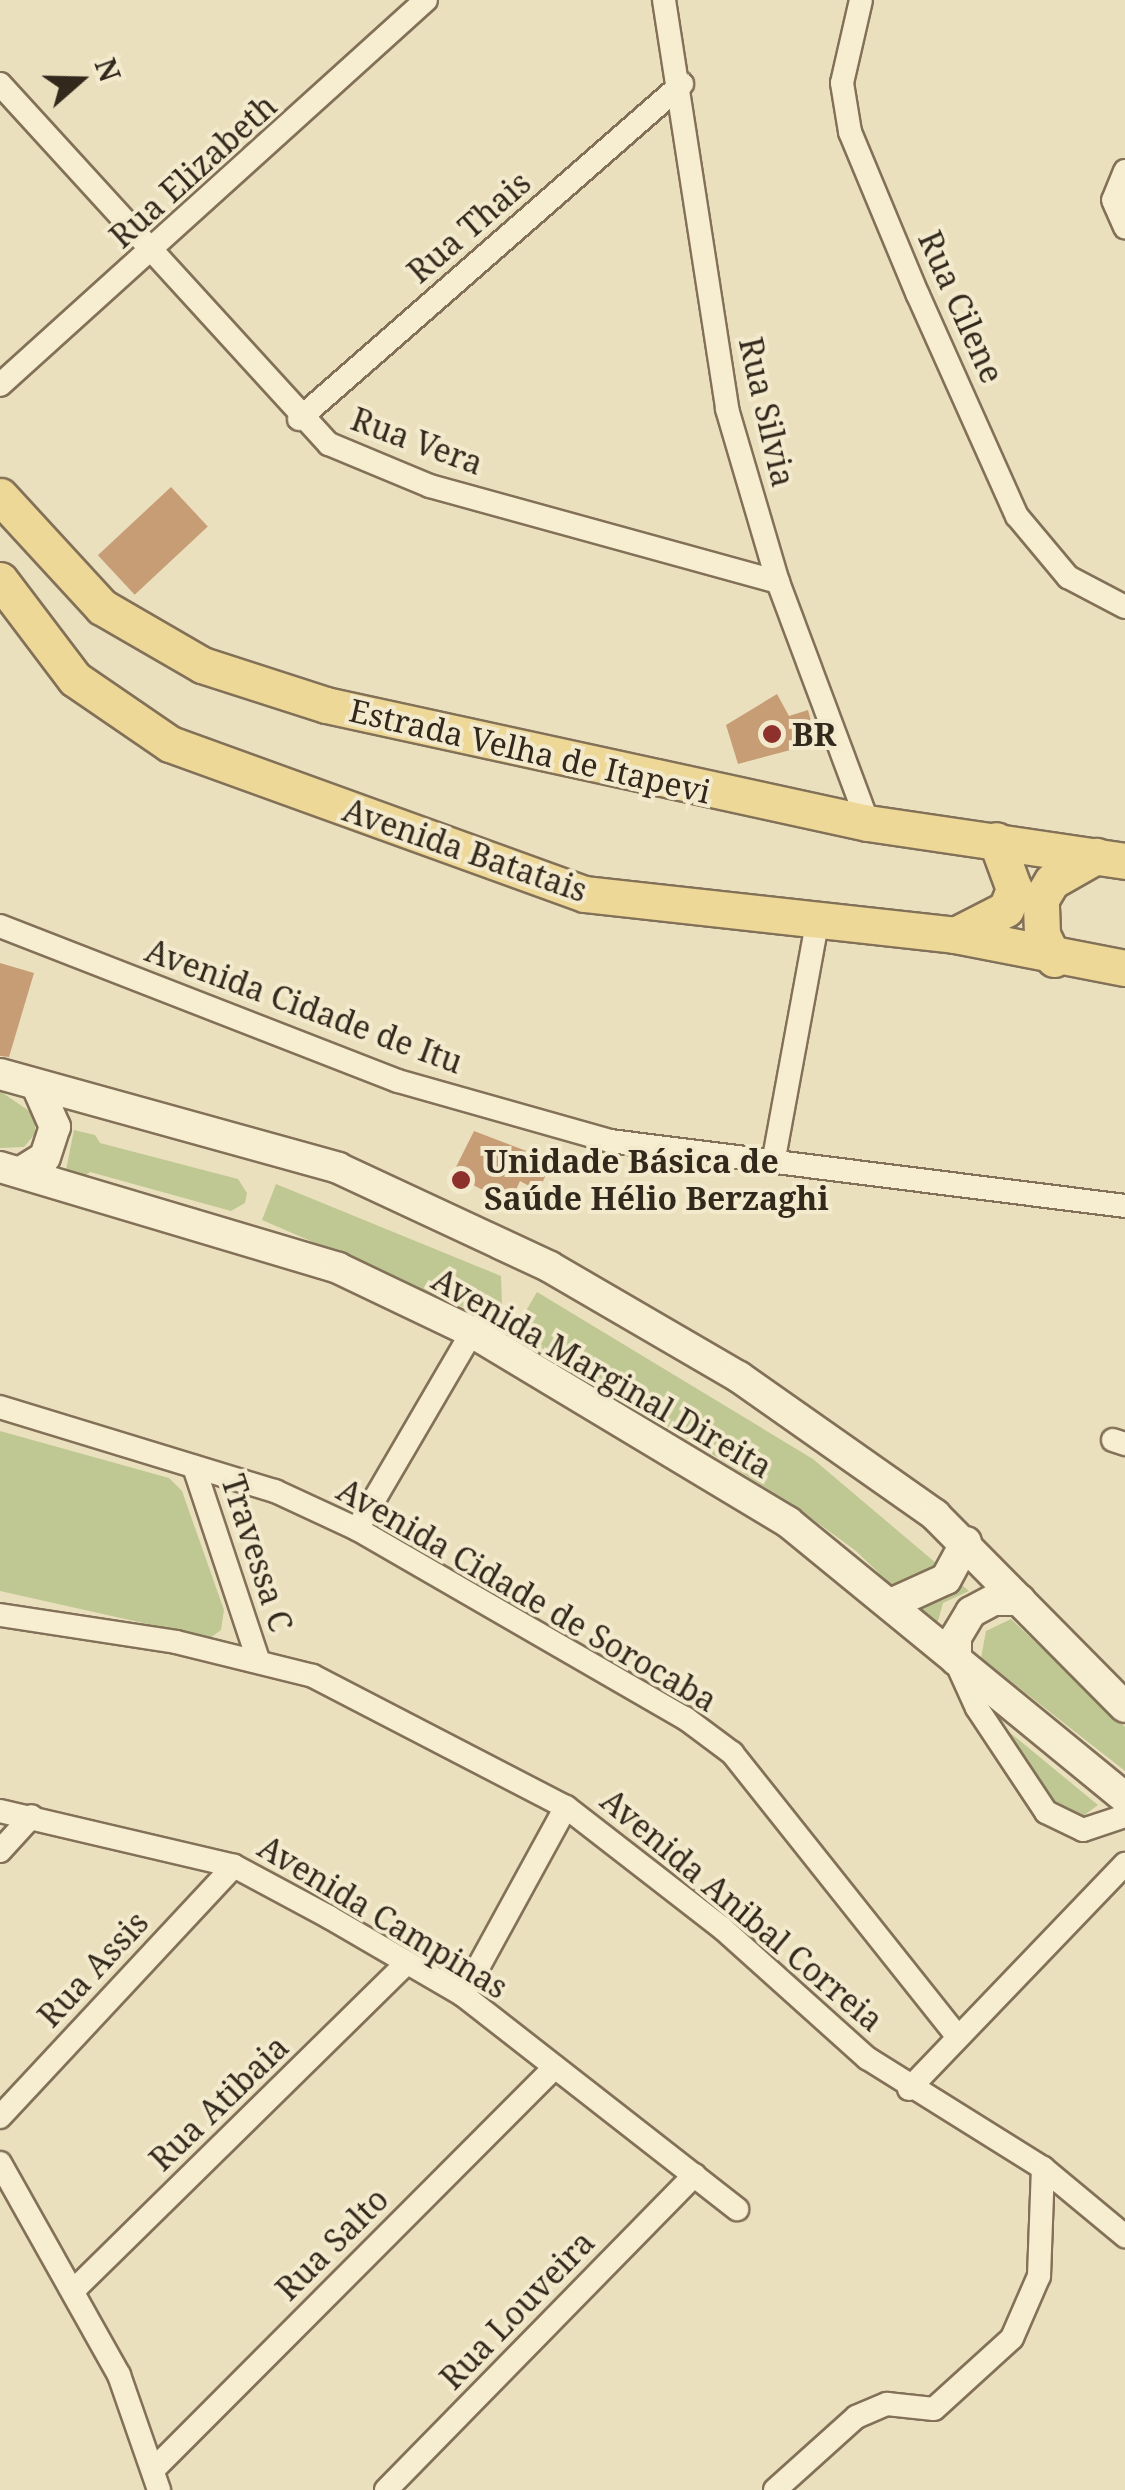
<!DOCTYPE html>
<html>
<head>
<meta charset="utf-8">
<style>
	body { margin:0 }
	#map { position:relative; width:1125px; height:2490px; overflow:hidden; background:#ebe0be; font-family:"Noto Serif",serif }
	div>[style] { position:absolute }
	.green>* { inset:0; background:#bfc893 }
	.building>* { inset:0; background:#c79d76; transform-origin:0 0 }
	.roads { filter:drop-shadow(2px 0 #827158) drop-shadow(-2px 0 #827158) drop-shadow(0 2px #827158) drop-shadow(0 -2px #827158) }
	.street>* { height:22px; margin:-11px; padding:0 11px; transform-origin:11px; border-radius:11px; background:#f7eed1 }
	.secondary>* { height:30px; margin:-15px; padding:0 15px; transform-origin:15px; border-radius:15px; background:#f7eed1 }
	.primary>* { height:35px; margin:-17.5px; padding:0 17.5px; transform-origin:17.5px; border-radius:17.5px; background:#eed897 }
	.dots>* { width:28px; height:28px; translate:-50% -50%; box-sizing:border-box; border:5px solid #f3eacd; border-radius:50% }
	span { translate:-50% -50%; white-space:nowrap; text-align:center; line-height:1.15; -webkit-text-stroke:8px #f3eacd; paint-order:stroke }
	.street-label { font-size:32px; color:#32281c }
	.poi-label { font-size:32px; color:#32281c; font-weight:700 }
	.left { translate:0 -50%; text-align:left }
	.north { position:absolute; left:30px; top:30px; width:100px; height:100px; -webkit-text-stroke:8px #f3eacd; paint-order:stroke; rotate:70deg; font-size:28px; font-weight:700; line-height:40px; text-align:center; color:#32281c }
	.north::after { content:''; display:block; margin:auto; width:35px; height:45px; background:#32281c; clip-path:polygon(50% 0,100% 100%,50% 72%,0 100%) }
</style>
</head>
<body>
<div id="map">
	<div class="green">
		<i style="clip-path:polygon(0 1091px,35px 1115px,35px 1134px,24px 1147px,0 1148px)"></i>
		<i style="clip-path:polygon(74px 1130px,95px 1135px,100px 1143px,238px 1179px,247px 1193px,245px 1203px,231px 1211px,90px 1172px,81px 1179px,65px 1175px)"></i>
		<i style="clip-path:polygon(276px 1184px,501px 1276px,502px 1304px,489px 1318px,262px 1220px)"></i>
		<i style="clip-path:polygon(537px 1292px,813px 1459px,969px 1591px,943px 1603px,936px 1628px,856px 1551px,792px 1504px,514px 1331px)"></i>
		<i style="clip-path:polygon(0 1431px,169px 1478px,182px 1491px,224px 1610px,221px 1630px,210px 1638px,0 1591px)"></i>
		<i style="clip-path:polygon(1011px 1619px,1125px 1727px,1125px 1771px,981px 1658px,986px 1631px)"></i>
		<i style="clip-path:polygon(997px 1722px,1098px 1805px,1083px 1816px,1065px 1817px,1030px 1778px)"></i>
	</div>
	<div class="building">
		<i style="left:171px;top:487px;width:54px;height:100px;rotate:47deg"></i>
		<i style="clip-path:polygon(777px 694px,789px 716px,808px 710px,817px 743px,738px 764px,726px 725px)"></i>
		<i style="clip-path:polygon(0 963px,34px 973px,9px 1057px,0 1056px)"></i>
		<i style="clip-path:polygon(474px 1131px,553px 1161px,538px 1191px,520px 1181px,510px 1203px,452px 1175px)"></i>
	</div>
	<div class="roads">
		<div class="street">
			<i style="left:664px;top:0;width:414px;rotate:81.2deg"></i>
			<i style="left:727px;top:409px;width:180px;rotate:73.6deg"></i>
			<i style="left:778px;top:582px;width:257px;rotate:69.5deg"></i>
			<i style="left:861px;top:0;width:85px;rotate:102.9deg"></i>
			<i style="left:842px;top:83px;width:50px;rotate:80.7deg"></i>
			<i style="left:850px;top:132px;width:177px;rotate:67.4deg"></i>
			<i style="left:918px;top:295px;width:242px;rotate:65.9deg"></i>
			<i style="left:1017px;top:516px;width:80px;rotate:50.1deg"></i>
			<i style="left:1068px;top:577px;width:64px;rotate:27.8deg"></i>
			<i style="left:0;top:84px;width:488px;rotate:47.6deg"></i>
			<i style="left:329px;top:444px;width:109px;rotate:22.6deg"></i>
			<i style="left:430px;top:486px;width:361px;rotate:15.4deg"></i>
			<i style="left:1125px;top:171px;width:31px;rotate:112deg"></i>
			<i style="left:1113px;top:200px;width:30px;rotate:66deg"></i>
			<i style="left:0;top:385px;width:574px;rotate:-42.11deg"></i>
			<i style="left:299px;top:419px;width:509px;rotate:-41.18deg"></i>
			<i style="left:0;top:926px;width:427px;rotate:21.3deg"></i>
			<i style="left:398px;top:1081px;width:220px;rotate:15.8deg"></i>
			<i style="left:610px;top:1141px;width:519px;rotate:7.19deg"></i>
			<i style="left:774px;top:1158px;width:239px;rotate:-79.6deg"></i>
			<i style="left:0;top:1407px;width:288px;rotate:17deg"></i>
			<i style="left:275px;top:1491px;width:90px;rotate:24.9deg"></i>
			<i style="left:357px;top:1529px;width:379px;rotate:30deg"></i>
			<i style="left:685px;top:1718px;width:59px;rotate:36.7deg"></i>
			<i style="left:732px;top:1753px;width:362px;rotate:51.5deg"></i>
			<i style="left:1113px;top:1440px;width:13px;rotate:18deg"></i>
			<i style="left:194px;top:1467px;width:202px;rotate:71.6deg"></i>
			<i style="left:357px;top:1529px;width:228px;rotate:-59.7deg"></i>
			<i style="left:0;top:1615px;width:178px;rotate:8.7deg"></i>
			<i style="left:176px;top:1642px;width:141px;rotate:13.9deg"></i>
			<i style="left:313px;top:1676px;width:285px;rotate:27.4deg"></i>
			<i style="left:566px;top:1807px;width:197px;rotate:37.8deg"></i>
			<i style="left:722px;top:1928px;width:195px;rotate:41.9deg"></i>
			<i style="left:867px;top:2058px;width:208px;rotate:32deg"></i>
			<i style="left:1043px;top:2168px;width:107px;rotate:39.7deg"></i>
			<i style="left:957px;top:1664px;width:48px;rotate:65.6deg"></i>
			<i style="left:977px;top:1708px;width:125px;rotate:56.4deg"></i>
			<i style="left:1046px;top:1812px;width:41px;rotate:25.9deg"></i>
			<i style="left:1083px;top:1830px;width:44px;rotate:-18.4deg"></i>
			<i style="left:0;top:1811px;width:240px;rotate:13.2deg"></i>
			<i style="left:234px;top:1866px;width:108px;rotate:28.2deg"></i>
			<i style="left:329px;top:1917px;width:155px;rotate:30.2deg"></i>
			<i style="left:463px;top:1995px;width:348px;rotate:38deg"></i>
			<i style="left:0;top:1851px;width:47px;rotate:-47.6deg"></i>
			<i style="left:463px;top:1995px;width:214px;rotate:-61.3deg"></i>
			<i style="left:909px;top:2089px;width:312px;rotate:-46.2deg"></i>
			<i style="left:0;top:2117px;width:343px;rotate:-47deg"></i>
			<i style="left:0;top:2163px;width:243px;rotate:60.7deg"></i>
			<i style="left:119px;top:2375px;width:122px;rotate:70.8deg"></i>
			<i style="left:76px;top:2288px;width:464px;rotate:-44.5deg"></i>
			<i style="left:155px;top:2468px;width:566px;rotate:-45.07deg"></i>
			<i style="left:386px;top:2490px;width:441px;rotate:-45.6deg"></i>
			<i style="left:775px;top:2490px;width:109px;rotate:-42deg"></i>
			<i style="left:856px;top:2417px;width:34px;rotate:-23deg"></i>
			<i style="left:887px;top:2404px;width:47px;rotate:6.1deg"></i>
			<i style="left:934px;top:2409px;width:105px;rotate:-42.3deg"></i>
			<i style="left:1012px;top:2338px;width:68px;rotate:-66.5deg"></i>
			<i style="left:1039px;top:2276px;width:108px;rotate:-87.9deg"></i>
		</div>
		<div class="secondary">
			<i style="left:0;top:1074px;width:351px;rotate:15.5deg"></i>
			<i style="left:338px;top:1168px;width:234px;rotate:25deg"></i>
			<i style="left:550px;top:1267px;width:219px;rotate:30.2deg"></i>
			<i style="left:739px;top:1377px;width:240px;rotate:35.1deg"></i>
			<i style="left:935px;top:1515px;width:270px;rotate:45.3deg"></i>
			<i style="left:0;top:1167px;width:353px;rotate:16.6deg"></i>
			<i style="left:338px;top:1268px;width:148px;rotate:25.5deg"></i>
			<i style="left:472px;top:1332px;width:369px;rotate:31deg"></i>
			<i style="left:788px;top:1522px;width:436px;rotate:39.3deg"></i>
			<i style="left:21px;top:1172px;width:28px;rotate:-32deg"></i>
			<i style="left:45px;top:1157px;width:32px;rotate:-72deg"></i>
			<i style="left:55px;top:1127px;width:45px;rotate:-113.7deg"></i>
			<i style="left:891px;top:1604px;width:60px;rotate:-24.4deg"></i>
			<i style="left:946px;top:1579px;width:42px;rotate:-61.6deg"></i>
			<i style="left:956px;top:1660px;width:23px;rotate:-90deg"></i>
			<i style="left:956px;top:1637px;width:29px;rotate:-59deg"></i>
			<i style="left:971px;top:1612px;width:26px;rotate:-28deg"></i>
			<i style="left:994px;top:1600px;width:26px"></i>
		</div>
		<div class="primary">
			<i style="left:0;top:496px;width:151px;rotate:47.4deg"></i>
			<i style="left:102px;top:607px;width:116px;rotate:30.1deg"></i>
			<i style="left:202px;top:665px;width:130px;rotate:17.9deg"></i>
			<i style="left:326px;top:705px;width:555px;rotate:12.28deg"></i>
			<i style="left:868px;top:823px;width:260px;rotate:8.4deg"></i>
			<i style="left:0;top:580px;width:124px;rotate:52.9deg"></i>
			<i style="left:75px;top:679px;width:115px;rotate:34.4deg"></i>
			<i style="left:170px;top:744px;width:441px;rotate:19.9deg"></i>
			<i style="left:585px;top:894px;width:372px;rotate:6.3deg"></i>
			<i style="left:955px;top:935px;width:173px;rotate:11deg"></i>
			<i style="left:955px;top:935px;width:57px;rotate:-27deg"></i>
			<i style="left:1006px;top:909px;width:22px;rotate:-68deg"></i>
			<i style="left:1014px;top:889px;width:52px;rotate:-110.2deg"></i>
			<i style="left:1054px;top:959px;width:28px;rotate:-116deg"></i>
			<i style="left:1042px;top:934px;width:35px;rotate:-92deg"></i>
			<i style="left:1041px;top:899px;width:21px;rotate:-59deg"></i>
			<i style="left:1052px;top:881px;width:51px;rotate:-29.6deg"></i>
		</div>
	</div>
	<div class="dots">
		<i style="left:772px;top:734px;background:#8e302b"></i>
		<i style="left:461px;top:1180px;background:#8e302b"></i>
	</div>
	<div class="street-label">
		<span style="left:193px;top:171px;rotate:-42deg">Rua Elizabeth</span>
		<span style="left:469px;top:227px;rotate:-41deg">Rua Thais</span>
		<span style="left:961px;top:307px;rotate:66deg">Rua Cilene</span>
		<span style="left:767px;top:412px;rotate:77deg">Rua Silvia</span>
		<span style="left:417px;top:441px;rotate:20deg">Rua Vera</span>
		<span style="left:530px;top:751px;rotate:13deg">Estrada Velha de Itapevi</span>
		<span style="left:465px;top:850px;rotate:19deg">Avenida Batatais</span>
		<span style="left:304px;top:1006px;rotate:20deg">Avenida Cidade de Itu</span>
		<span style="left:602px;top:1373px;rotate:30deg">Avenida Marginal Direita</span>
		<span style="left:257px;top:1553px;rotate:72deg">Travessa C</span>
		<span style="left:527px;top:1595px;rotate:30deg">Avenida Cidade de Sorocaba</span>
		<span style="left:742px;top:1910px;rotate:40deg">Avenida Anibal Correia</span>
		<span style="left:383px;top:1917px;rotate:31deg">Avenida Campinas</span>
		<span style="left:93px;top:1969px;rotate:-47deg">Rua Assis</span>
		<span style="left:219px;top:2103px;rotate:-44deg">Rua Atibaia</span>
		<span style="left:332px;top:2244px;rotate:-45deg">Rua Salto</span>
		<span style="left:517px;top:2310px;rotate:-46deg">Rua Louveira</span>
	</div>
	<div class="poi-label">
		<span class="left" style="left:792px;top:734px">BR</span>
		<span class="left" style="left:484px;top:1180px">Unidade Básica de<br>Saúde Hélio Berzaghi</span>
	</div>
	<div class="north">N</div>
</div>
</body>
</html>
